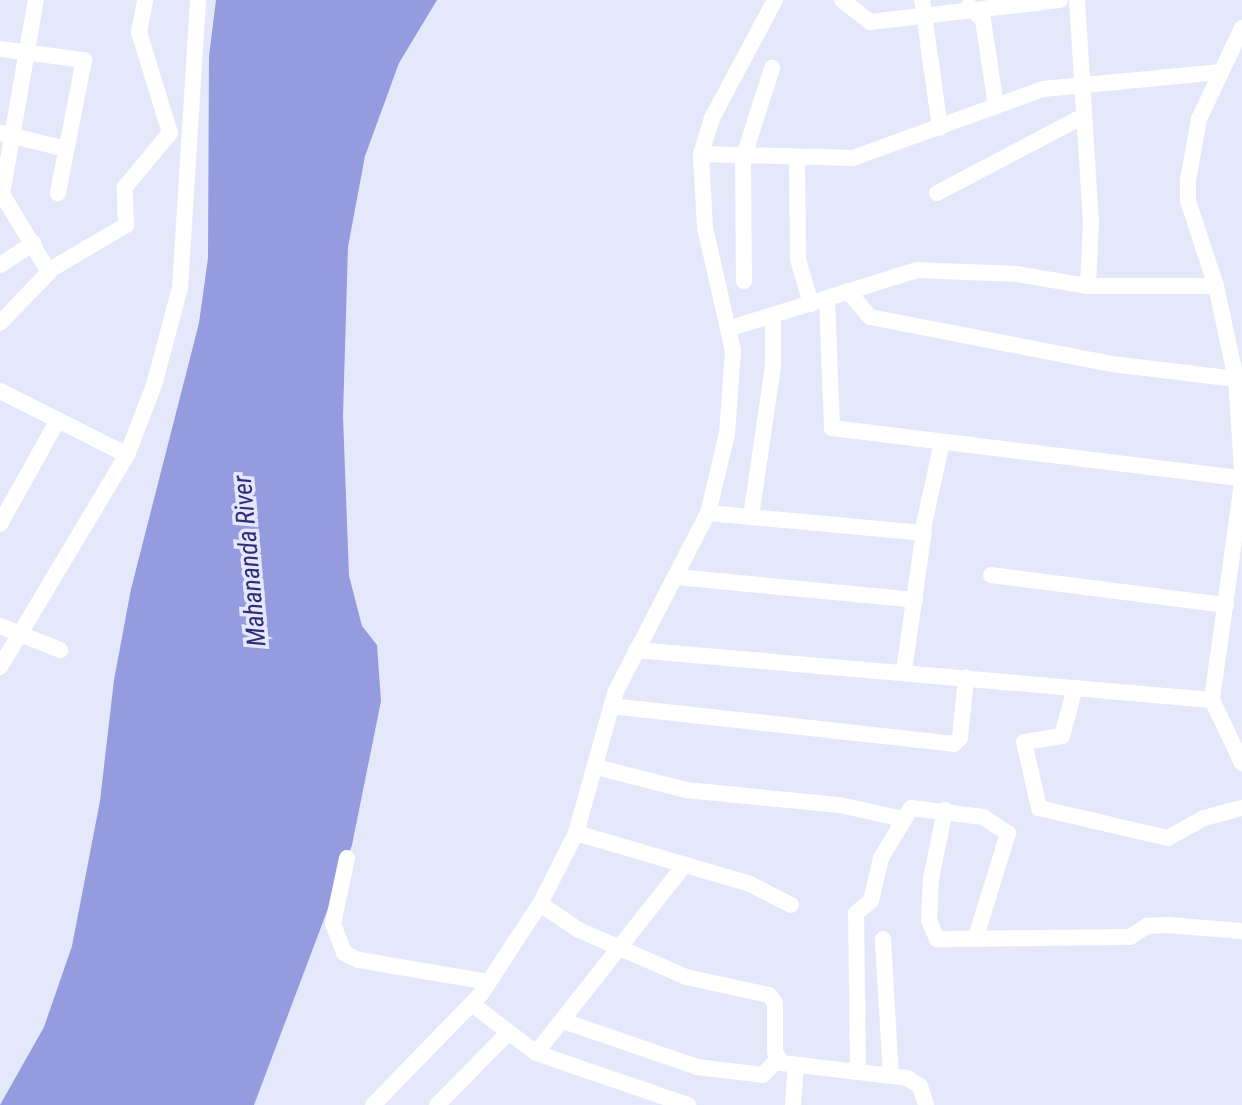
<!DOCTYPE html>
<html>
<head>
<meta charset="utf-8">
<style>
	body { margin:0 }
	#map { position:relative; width:1242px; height:1105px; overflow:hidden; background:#e5e8fb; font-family:"Roboto Condensed",sans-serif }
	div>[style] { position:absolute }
	.water>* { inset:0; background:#949bde }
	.minor>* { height:16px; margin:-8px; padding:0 8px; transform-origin:8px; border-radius:8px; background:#fff }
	span { translate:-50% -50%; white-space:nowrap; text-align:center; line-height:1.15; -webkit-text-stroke:7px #e5e8fb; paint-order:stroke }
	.water-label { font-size:26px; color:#2f2d7b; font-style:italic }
</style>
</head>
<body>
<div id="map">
	<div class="water">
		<i style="clip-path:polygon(216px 0,437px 0,399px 63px,365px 156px,348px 247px,343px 416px,349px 576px,362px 626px,377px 645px,381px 701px,352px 845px,254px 1105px,0 1105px,44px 1027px,72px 946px,100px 801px,114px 680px,131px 589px,199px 323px,208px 258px,209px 56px)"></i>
	</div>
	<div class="minor">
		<i style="left:842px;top:0;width:36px;rotate:38deg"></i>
		<i style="left:870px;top:22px;width:191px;rotate:-6.6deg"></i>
		<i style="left:922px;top:0;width:129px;rotate:82deg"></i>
		<i style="left:1077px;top:0;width:222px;rotate:86.4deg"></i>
		<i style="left:1091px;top:222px;width:64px;rotate:92.7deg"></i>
		<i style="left:969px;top:6px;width:20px;rotate:45deg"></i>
		<i style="left:983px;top:20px;width:87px;rotate:81.4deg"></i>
		<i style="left:1242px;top:28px;width:101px;rotate:115.3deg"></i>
		<i style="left:1199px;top:119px;width:62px;rotate:100.2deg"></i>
		<i style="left:1188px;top:180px;width:21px;rotate:90deg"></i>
		<i style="left:1188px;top:201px;width:89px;rotate:71.8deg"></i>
		<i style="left:1216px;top:286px;width:95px;rotate:77.9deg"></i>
		<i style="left:1236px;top:379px;width:91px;rotate:86.2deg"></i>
		<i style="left:0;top:49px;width:85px;rotate:7.5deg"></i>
		<i style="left:84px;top:60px;width:136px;rotate:101.1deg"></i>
		<i style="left:1px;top:133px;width:67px;rotate:13.8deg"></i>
		<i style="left:701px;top:154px;width:152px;rotate:1.5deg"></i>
		<i style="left:853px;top:158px;width:202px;rotate:-20deg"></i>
		<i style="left:1043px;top:89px;width:179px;rotate:-5.5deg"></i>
		<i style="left:797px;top:158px;width:101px;rotate:89.4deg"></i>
		<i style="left:798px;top:259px;width:47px;rotate:73.9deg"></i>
		<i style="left:937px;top:193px;width:161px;rotate:-27.7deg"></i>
		<i style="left:0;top:265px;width:40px;rotate:-32.9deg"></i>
		<i style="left:48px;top:271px;width:91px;rotate:-30.5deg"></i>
		<i style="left:126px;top:225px;width:38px;rotate:-92deg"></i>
		<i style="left:125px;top:187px;width:70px;rotate:-50.2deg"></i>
		<i style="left:170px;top:133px;width:106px;rotate:-107.1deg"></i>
		<i style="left:139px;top:32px;width:33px;rotate:-79deg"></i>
		<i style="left:744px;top:281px;width:122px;rotate:-90.5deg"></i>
		<i style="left:743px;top:159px;width:96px;rotate:-72.3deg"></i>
		<i style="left:848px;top:291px;width:34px;rotate:50deg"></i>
		<i style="left:870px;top:317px;width:247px;rotate:11deg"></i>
		<i style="left:1112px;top:364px;width:125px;rotate:6.9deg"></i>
		<i style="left:827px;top:299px;width:129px;rotate:87.8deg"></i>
		<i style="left:832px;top:428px;width:413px;rotate:7deg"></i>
		<i style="left:0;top:323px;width:71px;rotate:-46.1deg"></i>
		<i style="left:49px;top:272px;width:91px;rotate:-121.1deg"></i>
		<i style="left:2px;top:194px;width:197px;rotate:-80.1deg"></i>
		<i style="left:731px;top:328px;width:195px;rotate:-17.3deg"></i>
		<i style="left:917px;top:270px;width:99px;rotate:2.3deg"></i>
		<i style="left:1016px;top:274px;width:73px;rotate:9.5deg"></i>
		<i style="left:1088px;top:286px;width:128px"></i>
		<i style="left:0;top:391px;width:142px;rotate:26.7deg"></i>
		<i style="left:1242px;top:483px;width:219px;rotate:97.9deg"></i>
		<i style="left:1212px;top:700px;width:70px;rotate:64.5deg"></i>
		<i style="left:708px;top:513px;width:215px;rotate:5.3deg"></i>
		<i style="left:922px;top:533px;width:93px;rotate:-77.6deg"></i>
		<i style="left:751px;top:517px;width:153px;rotate:-81.7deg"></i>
		<i style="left:773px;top:366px;width:48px;rotate:-90deg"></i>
		<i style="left:0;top:524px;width:119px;rotate:-60.9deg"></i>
		<i style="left:991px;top:575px;width:237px;rotate:7.3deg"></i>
		<i style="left:677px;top:577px;width:239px;rotate:5.5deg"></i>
		<i style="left:0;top:626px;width:65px;rotate:21.8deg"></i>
		<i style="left:636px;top:650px;width:578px;rotate:4.96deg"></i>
		<i style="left:0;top:667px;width:247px;rotate:-59.1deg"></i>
		<i style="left:127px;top:455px;width:75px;rotate:-68.9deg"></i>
		<i style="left:154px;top:385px;width:100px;rotate:-75deg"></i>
		<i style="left:180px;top:288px;width:289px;rotate:-86.4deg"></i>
		<i style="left:904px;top:671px;width:141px;rotate:-81.9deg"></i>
		<i style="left:1075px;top:688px;width:50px;rotate:105.2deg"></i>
		<i style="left:1062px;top:736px;width:38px;rotate:171deg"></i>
		<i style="left:1024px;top:742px;width:68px;rotate:77.2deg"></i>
		<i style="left:1039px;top:808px;width:132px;rotate:13.1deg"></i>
		<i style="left:1168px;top:838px;width:41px;rotate:-29.1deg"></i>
		<i style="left:1204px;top:818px;width:39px;rotate:-15deg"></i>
		<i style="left:611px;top:706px;width:345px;rotate:6.3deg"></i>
		<i style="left:954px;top:744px;width:8px;rotate:-45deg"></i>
		<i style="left:960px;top:738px;width:61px;rotate:-84.4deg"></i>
		<i style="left:596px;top:767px;width:93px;rotate:14.3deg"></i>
		<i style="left:686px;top:790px;width:155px;rotate:5.6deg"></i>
		<i style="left:840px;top:805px;width:64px;rotate:12.7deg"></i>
		<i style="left:945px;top:810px;width:70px;rotate:101.5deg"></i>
		<i style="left:931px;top:879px;width:41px;rotate:92.8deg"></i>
		<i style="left:929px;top:920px;width:21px;rotate:67deg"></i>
		<i style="left:937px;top:939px;width:193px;rotate:-0.6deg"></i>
		<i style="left:1130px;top:937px;width:20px;rotate:-33deg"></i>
		<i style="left:1147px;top:926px;width:20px;rotate:-3deg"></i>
		<i style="left:1167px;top:925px;width:75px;rotate:4.6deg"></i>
		<i style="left:576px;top:833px;width:181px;rotate:16.3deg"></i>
		<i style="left:750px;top:884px;width:46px;rotate:27.1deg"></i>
		<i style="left:347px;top:858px;width:67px;rotate:102deg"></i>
		<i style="left:333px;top:924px;width:31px;rotate:69deg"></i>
		<i style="left:344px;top:953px;width:17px;rotate:25deg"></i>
		<i style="left:359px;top:960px;width:132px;rotate:9.6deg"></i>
		<i style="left:540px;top:904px;width:47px;rotate:33.7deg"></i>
		<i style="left:579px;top:930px;width:117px;rotate:23.7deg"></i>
		<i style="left:686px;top:977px;width:85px;rotate:12.2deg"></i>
		<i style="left:769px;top:995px;width:10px;rotate:53deg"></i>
		<i style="left:775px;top:1003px;width:49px;rotate:90deg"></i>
		<i style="left:775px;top:1052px;width:13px;rotate:58deg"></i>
		<i style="left:782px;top:1063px;width:126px;rotate:6.8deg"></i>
		<i style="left:907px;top:1078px;width:15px;rotate:32deg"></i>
		<i style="left:920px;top:1086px;width:20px;rotate:72deg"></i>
		<i style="left:883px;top:939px;width:137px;rotate:86.7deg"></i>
		<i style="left:472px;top:1004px;width:81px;rotate:37.4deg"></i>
		<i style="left:536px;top:1053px;width:161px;rotate:18.9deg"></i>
		<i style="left:563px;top:1021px;width:142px;rotate:18.9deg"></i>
		<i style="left:697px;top:1067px;width:66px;rotate:6.9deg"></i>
		<i style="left:763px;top:1075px;width:22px;rotate:-47deg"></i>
		<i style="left:536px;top:1053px;width:237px;rotate:-51.7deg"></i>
		<i style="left:858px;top:1072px;width:159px;rotate:-90.7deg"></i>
		<i style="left:856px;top:913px;width:19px;rotate:-39deg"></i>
		<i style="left:871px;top:901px;width:44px;rotate:-76.9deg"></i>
		<i style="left:881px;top:858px;width:58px;rotate:-59deg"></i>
		<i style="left:911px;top:808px;width:73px;rotate:7.1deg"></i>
		<i style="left:983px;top:817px;width:30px;rotate:33deg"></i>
		<i style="left:1008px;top:833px;width:109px;rotate:107.1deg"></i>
		<i style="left:373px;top:1105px;width:155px;rotate:-45.8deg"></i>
		<i style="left:481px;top:994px;width:108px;rotate:-56.8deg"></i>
		<i style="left:540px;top:904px;width:80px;rotate:-63.1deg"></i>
		<i style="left:576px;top:833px;width:145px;rotate:-74.4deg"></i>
		<i style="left:615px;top:693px;width:203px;rotate:-62.7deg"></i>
		<i style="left:708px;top:513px;width:81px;rotate:-76.5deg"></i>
		<i style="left:727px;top:434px;width:83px;rotate:-85.9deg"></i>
		<i style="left:733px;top:351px;width:126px;rotate:-102.8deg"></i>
		<i style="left:705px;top:228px;width:74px;rotate:-93.1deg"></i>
		<i style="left:701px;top:154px;width:38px;rotate:-73deg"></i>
		<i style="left:712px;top:118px;width:134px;rotate:-61.9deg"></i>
		<i style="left:437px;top:1105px;width:100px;rotate:-45.4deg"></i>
		<i style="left:793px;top:1105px;width:39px;rotate:-86deg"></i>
	</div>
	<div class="water-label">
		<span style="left:250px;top:561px;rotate:-95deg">Mahananda River</span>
	</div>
</div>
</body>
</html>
